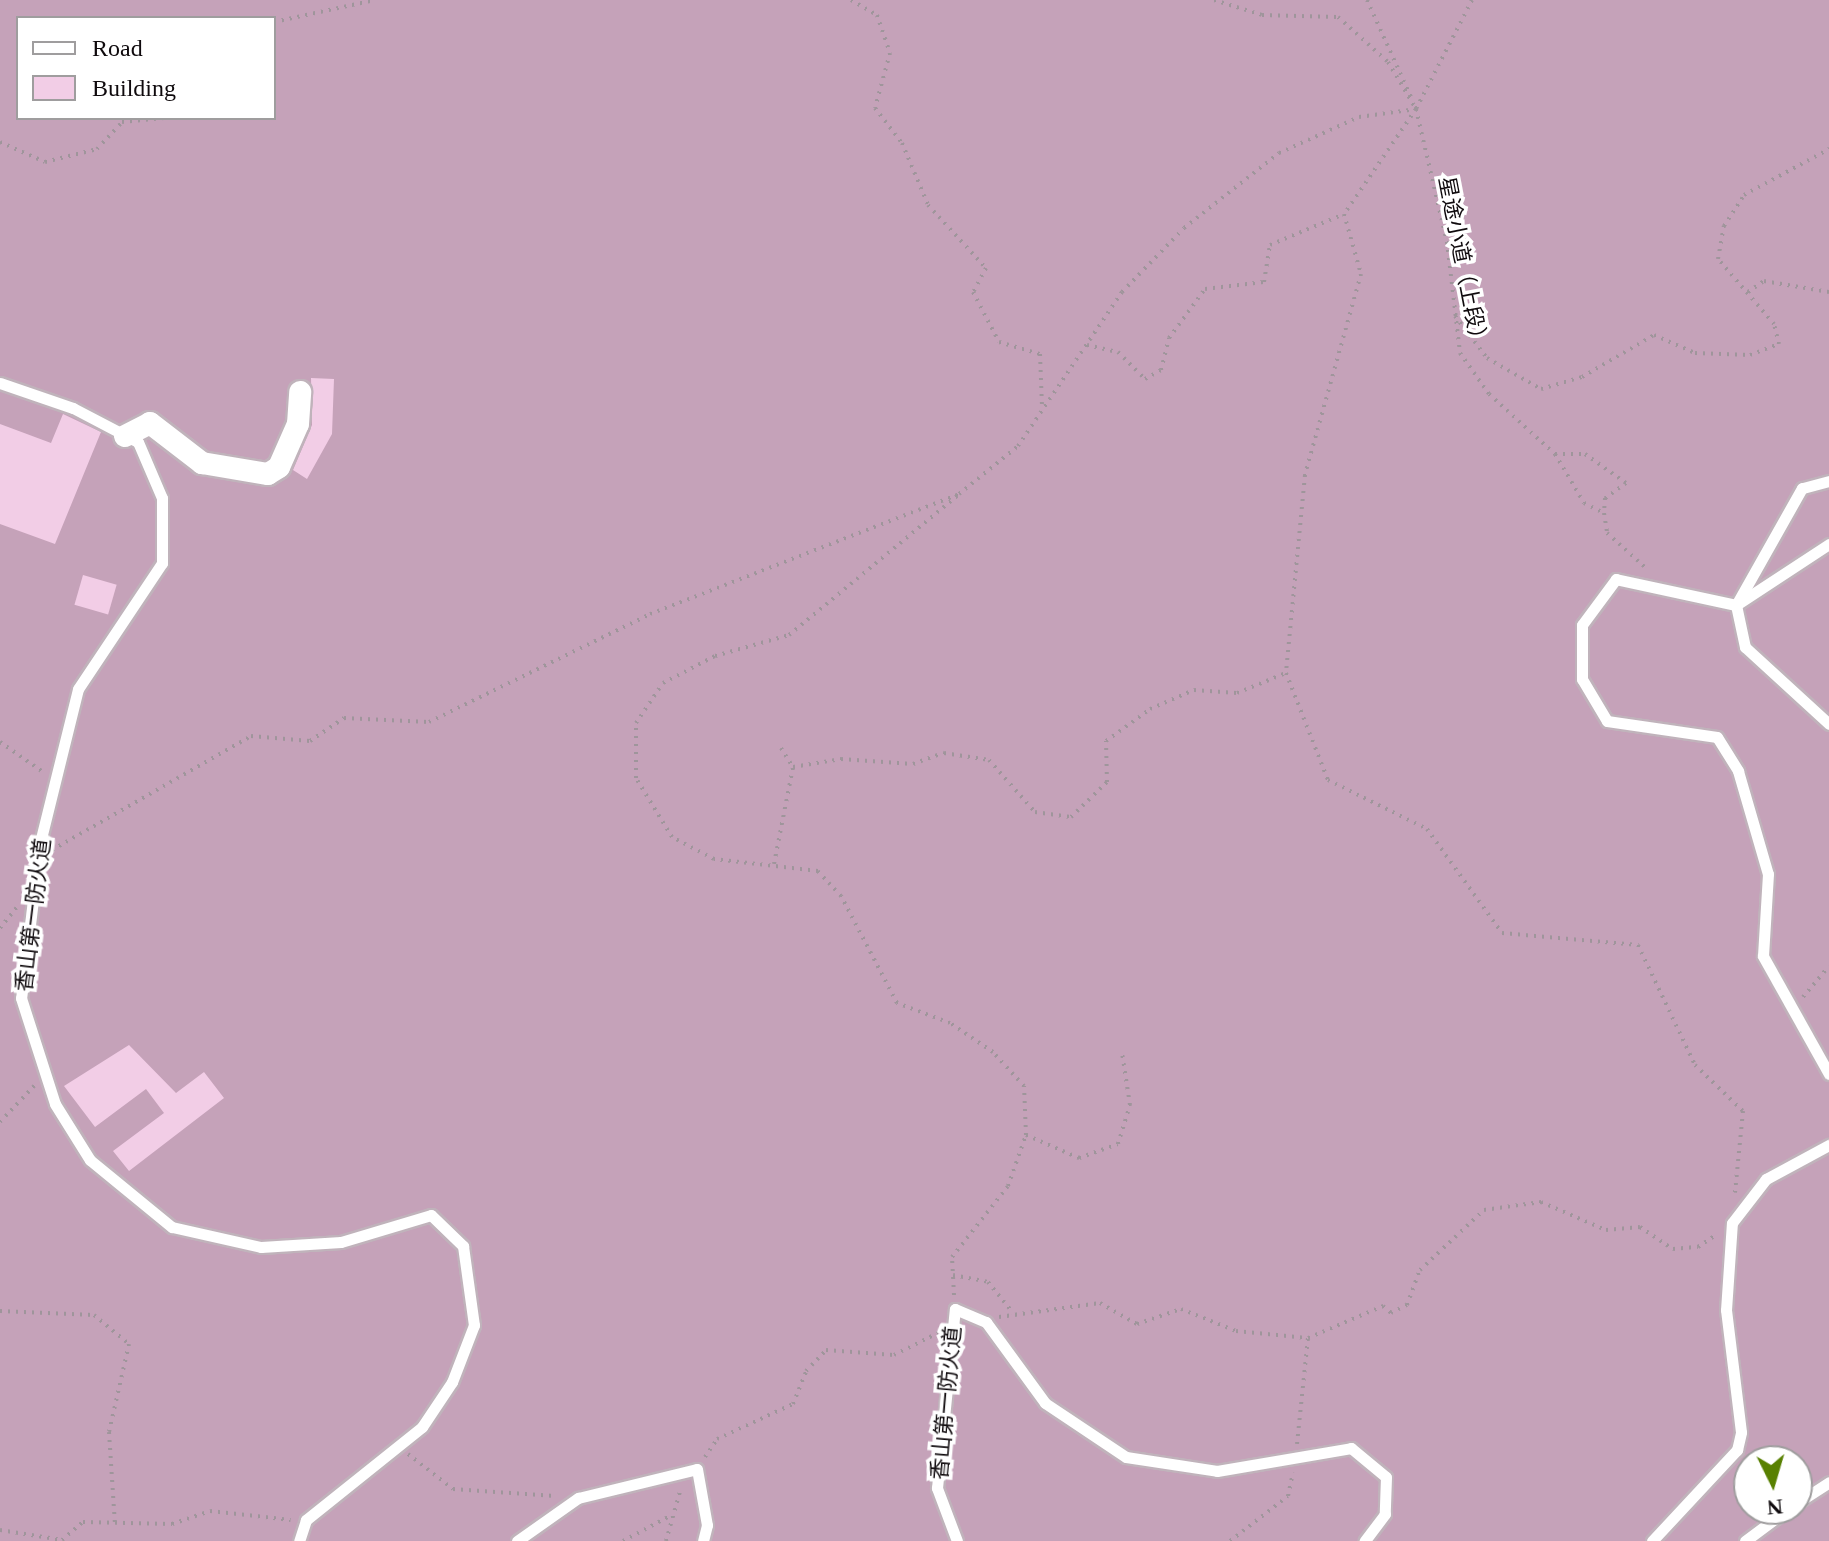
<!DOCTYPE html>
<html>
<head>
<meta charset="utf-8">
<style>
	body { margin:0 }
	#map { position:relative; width:1829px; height:1541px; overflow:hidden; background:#fbedf6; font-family:"Times New Roman","Noto Sans SC",serif }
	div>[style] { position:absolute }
	.forest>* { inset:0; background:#c5a2b9 }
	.building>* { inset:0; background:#f2cde6; transform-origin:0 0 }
	.path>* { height:4px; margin-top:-2px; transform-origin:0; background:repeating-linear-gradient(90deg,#9f959b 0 2px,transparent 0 8px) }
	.roads { filter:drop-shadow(2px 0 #c0b3bb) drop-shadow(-2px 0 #c0b3bb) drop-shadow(0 2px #c0b3bb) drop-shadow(0 -2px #c0b3bb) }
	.service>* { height:11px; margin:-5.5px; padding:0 5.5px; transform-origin:5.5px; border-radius:5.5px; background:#fff }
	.minor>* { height:22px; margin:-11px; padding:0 11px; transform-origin:11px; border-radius:11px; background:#fff }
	span { translate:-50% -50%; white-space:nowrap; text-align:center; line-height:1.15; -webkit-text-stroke:7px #fff; paint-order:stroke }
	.street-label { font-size:22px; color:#0f0a0d }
	.legend { position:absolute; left:16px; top:16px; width:260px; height:104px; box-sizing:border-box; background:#fff; border:2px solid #9f9d9e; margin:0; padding:10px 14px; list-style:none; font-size:24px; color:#0f0a0d }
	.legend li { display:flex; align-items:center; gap:16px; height:40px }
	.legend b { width:40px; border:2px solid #9f9d9e }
	.north { position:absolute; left:1733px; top:1445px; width:80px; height:80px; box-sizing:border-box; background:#fff; border:2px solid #9f9d9e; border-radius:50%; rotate:175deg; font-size:22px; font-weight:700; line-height:32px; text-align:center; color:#0f0a0d }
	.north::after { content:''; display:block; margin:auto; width:28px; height:36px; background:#588001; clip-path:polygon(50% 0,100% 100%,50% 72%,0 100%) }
</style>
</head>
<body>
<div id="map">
	<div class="forest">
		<i style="clip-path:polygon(evenodd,0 0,1829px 0,1829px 1541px,0 1541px,0 0,18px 18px,274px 18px,274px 118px,18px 118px,18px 18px,0 0,1749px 1461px,1797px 1461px,1797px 1509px,1749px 1509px,1749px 1461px)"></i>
	</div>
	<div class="building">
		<i style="clip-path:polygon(311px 378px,334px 379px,332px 434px,307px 479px,293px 470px,312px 425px)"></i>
		<i style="clip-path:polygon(63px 414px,101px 432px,55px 544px,0 524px,0 424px,51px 443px)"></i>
		<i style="left:83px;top:575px;width:35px;height:31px;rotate:16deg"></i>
		<i style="clip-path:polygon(129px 1045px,176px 1093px,204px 1072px,224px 1098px,129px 1171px,113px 1151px,164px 1113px,146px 1089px,95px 1127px,64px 1086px)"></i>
	</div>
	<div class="path">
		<i style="left:851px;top:0;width:30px;rotate:30deg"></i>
		<i style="left:877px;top:15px;width:40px;rotate:71.1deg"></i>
		<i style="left:890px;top:53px;width:57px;rotate:105.3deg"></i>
		<i style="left:875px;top:108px;width:44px;rotate:52.4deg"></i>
		<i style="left:902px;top:143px;width:67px;rotate:67.2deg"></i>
		<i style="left:928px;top:205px;width:86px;rotate:47.4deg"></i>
		<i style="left:986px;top:268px;width:27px;rotate:118deg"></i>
		<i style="left:973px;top:292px;width:56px;rotate:62.5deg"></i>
		<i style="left:999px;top:342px;width:43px;rotate:16.3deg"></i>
		<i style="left:1040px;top:354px;width:53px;rotate:87.8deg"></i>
		<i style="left:1214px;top:0;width:50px;rotate:17.4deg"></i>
		<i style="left:1262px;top:15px;width:76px;rotate:1.5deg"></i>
		<i style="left:1338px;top:17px;width:67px;rotate:42deg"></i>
		<i style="left:1388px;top:62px;width:55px;rotate:59.2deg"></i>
		<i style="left:1416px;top:109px;width:137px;rotate:76.9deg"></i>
		<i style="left:1447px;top:242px;width:112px;rotate:83.3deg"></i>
		<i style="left:1460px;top:353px;width:50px;rotate:54.7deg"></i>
		<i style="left:1489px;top:394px;width:89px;rotate:42.3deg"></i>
		<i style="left:1555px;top:454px;width:57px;rotate:59.4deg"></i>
		<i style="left:1584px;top:503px;width:22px;rotate:27deg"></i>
		<i style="left:1604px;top:513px;width:20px;rotate:81deg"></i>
		<i style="left:1607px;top:533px;width:54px;rotate:42deg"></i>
		<i style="left:1367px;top:0;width:109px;rotate:65.6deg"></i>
		<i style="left:1472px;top:0;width:123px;rotate:117.2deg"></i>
		<i style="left:1416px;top:109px;width:127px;rotate:124.4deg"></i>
		<i style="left:1344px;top:214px;width:62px;rotate:74.2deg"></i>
		<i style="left:1361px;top:274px;width:209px;rotate:105.6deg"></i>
		<i style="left:1305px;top:475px;width:199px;rotate:95.5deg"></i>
		<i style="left:1286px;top:673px;width:115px;rotate:68.6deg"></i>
		<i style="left:1328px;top:780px;width:110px;rotate:26.3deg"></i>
		<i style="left:1427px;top:829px;width:128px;rotate:54.2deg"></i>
		<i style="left:1502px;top:933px;width:137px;rotate:5deg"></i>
		<i style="left:1638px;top:945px;width:133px;rotate:64.6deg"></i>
		<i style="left:1695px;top:1065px;width:66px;rotate:43.8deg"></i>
		<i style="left:1743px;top:1111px;width:82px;rotate:95.6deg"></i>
		<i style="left:274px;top:22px;width:103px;rotate:-12.3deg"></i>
		<i style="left:0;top:142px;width:49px;rotate:24deg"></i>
		<i style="left:45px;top:162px;width:54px;rotate:-14deg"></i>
		<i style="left:97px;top:149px;width:37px;rotate:-47deg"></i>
		<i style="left:122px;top:122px;width:42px;rotate:-5.4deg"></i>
		<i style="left:1748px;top:292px;width:19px;rotate:-35deg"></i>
		<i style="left:1764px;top:281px;width:66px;rotate:9.6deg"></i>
		<i style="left:1455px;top:316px;width:53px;rotate:52.7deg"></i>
		<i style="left:1487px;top:358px;width:62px;rotate:29.9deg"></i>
		<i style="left:1541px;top:389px;width:43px;rotate:-16.3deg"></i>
		<i style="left:1582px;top:377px;width:83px;rotate:-30.3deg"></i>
		<i style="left:1654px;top:335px;width:45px;rotate:23.7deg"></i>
		<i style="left:1695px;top:353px;width:55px;rotate:2.1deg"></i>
		<i style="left:1750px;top:355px;width:31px;rotate:-21deg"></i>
		<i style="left:1779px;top:344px;width:21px;rotate:-104deg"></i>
		<i style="left:1774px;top:324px;width:86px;rotate:-130.7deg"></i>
		<i style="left:1718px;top:259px;width:34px;rotate:-80deg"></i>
		<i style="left:1724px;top:226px;width:37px;rotate:-57deg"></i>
		<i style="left:1744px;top:195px;width:97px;rotate:-28.4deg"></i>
		<i style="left:1087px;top:345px;width:32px;rotate:13deg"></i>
		<i style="left:1118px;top:352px;width:38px;rotate:45deg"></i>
		<i style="left:1145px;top:379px;width:18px;rotate:-29deg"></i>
		<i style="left:1161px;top:370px;width:33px;rotate:-76deg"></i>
		<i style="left:1169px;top:338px;width:61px;rotate:-53.7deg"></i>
		<i style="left:1205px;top:289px;width:59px;rotate:-6.8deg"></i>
		<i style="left:1264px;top:282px;width:37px;rotate:-81deg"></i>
		<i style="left:1270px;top:245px;width:80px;rotate:-22.7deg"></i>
		<i style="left:1555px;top:454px;width:30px"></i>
		<i style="left:1585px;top:454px;width:50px;rotate:35.3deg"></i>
		<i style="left:1626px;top:483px;width:26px;rotate:144deg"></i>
		<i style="left:1605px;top:498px;width:15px;rotate:94deg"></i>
		<i style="left:0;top:742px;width:52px;rotate:34.9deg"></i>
		<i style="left:781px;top:748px;width:22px;rotate:58deg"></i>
		<i style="left:52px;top:850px;width:229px;rotate:-29.8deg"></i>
		<i style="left:251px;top:736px;width:59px;rotate:4.8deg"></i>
		<i style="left:310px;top:741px;width:41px;rotate:-34.1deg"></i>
		<i style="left:344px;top:718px;width:85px;rotate:2.7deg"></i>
		<i style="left:429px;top:722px;width:246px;rotate:-26deg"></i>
		<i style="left:650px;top:614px;width:331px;rotate:-21.2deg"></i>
		<i style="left:959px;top:494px;width:76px;rotate:-39.1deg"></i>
		<i style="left:1018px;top:446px;width:186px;rotate:-56deg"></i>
		<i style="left:1122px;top:292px;width:89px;rotate:-45.9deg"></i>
		<i style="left:1184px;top:228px;width:121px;rotate:-38.3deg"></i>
		<i style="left:1279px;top:153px;width:88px;rotate:-24.2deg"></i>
		<i style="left:1359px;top:117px;width:58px;rotate:-8deg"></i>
		<i style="left:774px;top:864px;width:99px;rotate:-78.9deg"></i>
		<i style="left:793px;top:767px;width:49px;rotate:-9.5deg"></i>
		<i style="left:841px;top:759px;width:72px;rotate:4deg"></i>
		<i style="left:913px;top:764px;width:33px;rotate:-20deg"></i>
		<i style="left:944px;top:753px;width:46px;rotate:8.8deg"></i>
		<i style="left:989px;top:760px;width:69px;rotate:48.5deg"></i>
		<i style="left:1035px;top:812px;width:36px;rotate:8deg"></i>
		<i style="left:1071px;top:817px;width:50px;rotate:-44.2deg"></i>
		<i style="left:1107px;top:782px;width:41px;rotate:-91.4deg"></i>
		<i style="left:1106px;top:741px;width:54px;rotate:-36deg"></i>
		<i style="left:1150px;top:709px;width:48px;rotate:-23.4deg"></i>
		<i style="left:1194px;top:690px;width:43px;rotate:4deg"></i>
		<i style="left:1237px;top:693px;width:53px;rotate:-22.2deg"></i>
		<i style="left:0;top:928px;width:28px;rotate:-51deg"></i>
		<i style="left:1803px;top:997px;width:40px;rotate:-50deg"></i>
		<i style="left:0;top:1122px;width:50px;rotate:-46.6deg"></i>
		<i style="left:1026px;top:1135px;width:58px;rotate:23.5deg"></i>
		<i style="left:1079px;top:1158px;width:41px;rotate:-19.7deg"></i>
		<i style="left:1118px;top:1144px;width:41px;rotate:-72.9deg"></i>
		<i style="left:1130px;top:1105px;width:53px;rotate:-98.7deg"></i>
		<i style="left:953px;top:1275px;width:36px;rotate:11deg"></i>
		<i style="left:988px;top:1282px;width:40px;rotate:51deg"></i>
		<i style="left:954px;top:1295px;width:38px;rotate:-93deg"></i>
		<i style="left:952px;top:1257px;width:90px;rotate:-51.7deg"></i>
		<i style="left:1008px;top:1186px;width:54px;rotate:-70.6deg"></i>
		<i style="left:1026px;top:1135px;width:49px;rotate:-92.3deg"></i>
		<i style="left:1024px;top:1086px;width:46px;rotate:-132.4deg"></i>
		<i style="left:993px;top:1052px;width:52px;rotate:-146deg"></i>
		<i style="left:950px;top:1023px;width:57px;rotate:-159.3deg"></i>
		<i style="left:897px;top:1003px;width:121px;rotate:-117.6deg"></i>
		<i style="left:841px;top:896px;width:34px;rotate:-133deg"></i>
		<i style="left:818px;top:871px;width:105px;rotate:-173.4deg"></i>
		<i style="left:714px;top:859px;width:47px;rotate:-152.4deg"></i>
		<i style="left:672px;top:837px;width:69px;rotate:-121.4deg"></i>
		<i style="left:636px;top:778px;width:55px;rotate:-90deg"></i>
		<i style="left:636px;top:723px;width:48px;rotate:-56deg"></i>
		<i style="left:663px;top:683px;width:59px;rotate:-27.4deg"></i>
		<i style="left:715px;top:656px;width:77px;rotate:-15.8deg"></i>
		<i style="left:789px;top:635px;width:218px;rotate:-39.6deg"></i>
		<i style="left:0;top:1311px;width:94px;rotate:2.4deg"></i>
		<i style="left:94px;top:1315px;width:45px;rotate:39.6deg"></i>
		<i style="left:129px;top:1344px;width:90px;rotate:102.8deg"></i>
		<i style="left:109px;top:1432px;width:94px;rotate:86.3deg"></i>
		<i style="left:999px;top:1317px;width:102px;rotate:-7.9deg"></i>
		<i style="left:1100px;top:1303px;width:43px;rotate:29.6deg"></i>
		<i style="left:1137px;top:1324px;width:46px;rotate:-18.8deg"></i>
		<i style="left:1181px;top:1309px;width:59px;rotate:21.8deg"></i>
		<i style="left:1236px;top:1331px;width:71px;rotate:5.6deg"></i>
		<i style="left:1297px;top:1444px;width:107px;rotate:-84.1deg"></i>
		<i style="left:1308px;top:1338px;width:82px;rotate:-23.1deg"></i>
		<i style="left:1383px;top:1306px;width:11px;rotate:41deg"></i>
		<i style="left:1391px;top:1313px;width:18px;rotate:-27deg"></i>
		<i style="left:1407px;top:1305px;width:37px;rotate:-70deg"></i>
		<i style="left:1420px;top:1270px;width:88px;rotate:-43.2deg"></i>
		<i style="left:1484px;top:1210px;width:58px;rotate:-8deg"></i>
		<i style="left:1541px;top:1202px;width:71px;rotate:23.3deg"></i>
		<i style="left:1606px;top:1230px;width:34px;rotate:-5deg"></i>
		<i style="left:1640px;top:1227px;width:40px;rotate:34deg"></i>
		<i style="left:1673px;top:1249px;width:25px;rotate:-5deg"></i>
		<i style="left:1698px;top:1247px;width:23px;rotate:-34deg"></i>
		<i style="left:408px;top:1454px;width:57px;rotate:37.9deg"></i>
		<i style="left:453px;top:1489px;width:102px;rotate:3.9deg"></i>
		<i style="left:705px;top:1457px;width:22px;rotate:-56deg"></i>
		<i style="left:717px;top:1439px;width:84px;rotate:-24.7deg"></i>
		<i style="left:793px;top:1404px;width:35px;rotate:-68deg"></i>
		<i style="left:806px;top:1371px;width:29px;rotate:-46deg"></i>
		<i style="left:826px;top:1350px;width:68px;rotate:4.2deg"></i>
		<i style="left:894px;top:1355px;width:49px;rotate:-26.6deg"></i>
		<i style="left:0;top:1530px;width:63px;rotate:9.2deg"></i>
		<i style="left:62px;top:1540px;width:28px;rotate:-41deg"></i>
		<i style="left:83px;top:1522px;width:89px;rotate:1.3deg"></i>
		<i style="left:172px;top:1524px;width:40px;rotate:-18.9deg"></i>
		<i style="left:210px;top:1511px;width:81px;rotate:6.3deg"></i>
		<i style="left:623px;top:1541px;width:51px;rotate:-28.1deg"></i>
		<i style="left:666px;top:1541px;width:55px;rotate:-74.2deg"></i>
		<i style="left:1230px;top:1541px;width:73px;rotate:-37.8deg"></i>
		<i style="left:1288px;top:1496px;width:24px;rotate:-78deg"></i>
	</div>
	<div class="roads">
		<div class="service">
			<i style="left:0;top:383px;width:77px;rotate:18.9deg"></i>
			<i style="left:73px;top:408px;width:73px;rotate:27.6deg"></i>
			<i style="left:138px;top:442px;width:61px;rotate:66.8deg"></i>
			<i style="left:162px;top:498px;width:65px;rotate:90deg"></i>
			<i style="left:162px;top:563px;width:151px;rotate:123.7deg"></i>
			<i style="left:78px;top:689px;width:158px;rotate:103.9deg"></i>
			<i style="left:40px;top:842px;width:157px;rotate:96.9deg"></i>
			<i style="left:21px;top:998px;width:111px;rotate:72.2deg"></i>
			<i style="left:55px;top:1104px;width:66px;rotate:58deg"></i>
			<i style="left:90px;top:1160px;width:106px;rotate:39.3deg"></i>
			<i style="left:172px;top:1227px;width:91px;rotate:12.7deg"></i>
			<i style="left:261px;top:1247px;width:80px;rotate:-3.6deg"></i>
			<i style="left:341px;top:1242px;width:94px;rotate:-16.7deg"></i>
			<i style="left:431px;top:1215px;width:45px;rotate:44.1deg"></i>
			<i style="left:463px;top:1246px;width:80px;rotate:82.1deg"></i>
			<i style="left:474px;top:1325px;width:61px;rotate:111.1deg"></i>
			<i style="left:452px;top:1382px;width:54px;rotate:123.7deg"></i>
			<i style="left:422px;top:1427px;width:149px;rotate:141.3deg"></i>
			<i style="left:306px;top:1520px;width:22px;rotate:108deg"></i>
			<i style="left:1829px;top:481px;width:28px;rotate:165deg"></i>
			<i style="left:1802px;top:488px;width:134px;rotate:119.4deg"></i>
			<i style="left:1736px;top:605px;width:123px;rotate:-167.8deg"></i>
			<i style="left:1616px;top:579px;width:57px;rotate:126.5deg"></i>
			<i style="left:1582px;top:625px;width:54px;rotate:90deg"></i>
			<i style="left:1582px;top:679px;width:49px;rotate:59.2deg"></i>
			<i style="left:1607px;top:721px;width:111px;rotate:8.3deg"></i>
			<i style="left:1717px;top:737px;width:40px;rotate:58deg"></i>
			<i style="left:1738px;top:771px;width:107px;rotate:73.8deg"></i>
			<i style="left:1768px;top:874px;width:82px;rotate:93.5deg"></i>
			<i style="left:1763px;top:956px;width:135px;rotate:60.8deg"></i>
			<i style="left:1829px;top:544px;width:111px;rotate:146.7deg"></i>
			<i style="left:1736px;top:605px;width:43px;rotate:77.9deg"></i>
			<i style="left:1745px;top:647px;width:114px;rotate:42.5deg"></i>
			<i style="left:1797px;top:1503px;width:38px;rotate:-33deg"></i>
			<i style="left:517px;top:1541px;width:75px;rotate:-35.2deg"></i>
			<i style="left:578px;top:1498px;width:122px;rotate:-13.7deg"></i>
			<i style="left:697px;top:1469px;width:57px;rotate:79.9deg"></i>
			<i style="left:707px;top:1525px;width:16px;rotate:104deg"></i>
			<i style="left:957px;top:1541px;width:57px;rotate:-110.7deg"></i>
			<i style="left:937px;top:1488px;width:180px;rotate:-84.3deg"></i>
			<i style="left:955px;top:1309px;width:34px;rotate:23deg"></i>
			<i style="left:986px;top:1322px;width:100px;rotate:53.9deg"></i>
			<i style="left:1045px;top:1403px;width:97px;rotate:33.7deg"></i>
			<i style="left:1126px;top:1457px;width:92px;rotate:8.7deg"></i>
			<i style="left:1217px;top:1471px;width:136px;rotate:-9.7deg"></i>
			<i style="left:1351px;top:1448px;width:45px;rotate:39.6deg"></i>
			<i style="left:1386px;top:1477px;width:37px;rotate:92deg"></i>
			<i style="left:1385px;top:1514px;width:34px;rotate:127deg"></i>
			<i style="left:1652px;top:1541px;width:125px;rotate:-47deg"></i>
			<i style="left:1737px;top:1450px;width:18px;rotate:-77deg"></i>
			<i style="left:1741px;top:1432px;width:123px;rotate:-97deg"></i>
			<i style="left:1726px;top:1310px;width:87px;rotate:-86.1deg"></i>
			<i style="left:1732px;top:1223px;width:56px;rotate:-52.3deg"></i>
			<i style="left:1766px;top:1179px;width:72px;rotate:-28.4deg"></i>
			<i style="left:1745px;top:1541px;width:54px;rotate:-36.7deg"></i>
		</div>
		<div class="minor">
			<i style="left:125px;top:436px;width:28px;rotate:-27deg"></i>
			<i style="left:150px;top:423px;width:66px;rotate:37.6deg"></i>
			<i style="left:202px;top:463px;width:67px;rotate:9.5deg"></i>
			<i style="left:268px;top:474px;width:13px;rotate:-32deg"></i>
			<i style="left:279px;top:467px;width:47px;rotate:-66.2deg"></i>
			<i style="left:298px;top:424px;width:32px;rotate:-86deg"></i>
		</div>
	</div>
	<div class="street-label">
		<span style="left:1463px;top:263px;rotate:79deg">星途小道（上段）</span>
		<span style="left:33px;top:915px;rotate:-83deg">香山第一防火道</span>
		<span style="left:946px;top:1403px;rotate:-85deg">香山第一防火道</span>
	</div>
	<ul class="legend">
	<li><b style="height:10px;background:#fff"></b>Road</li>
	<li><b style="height:22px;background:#f2cde6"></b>Building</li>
	</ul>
	<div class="north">N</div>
</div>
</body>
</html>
